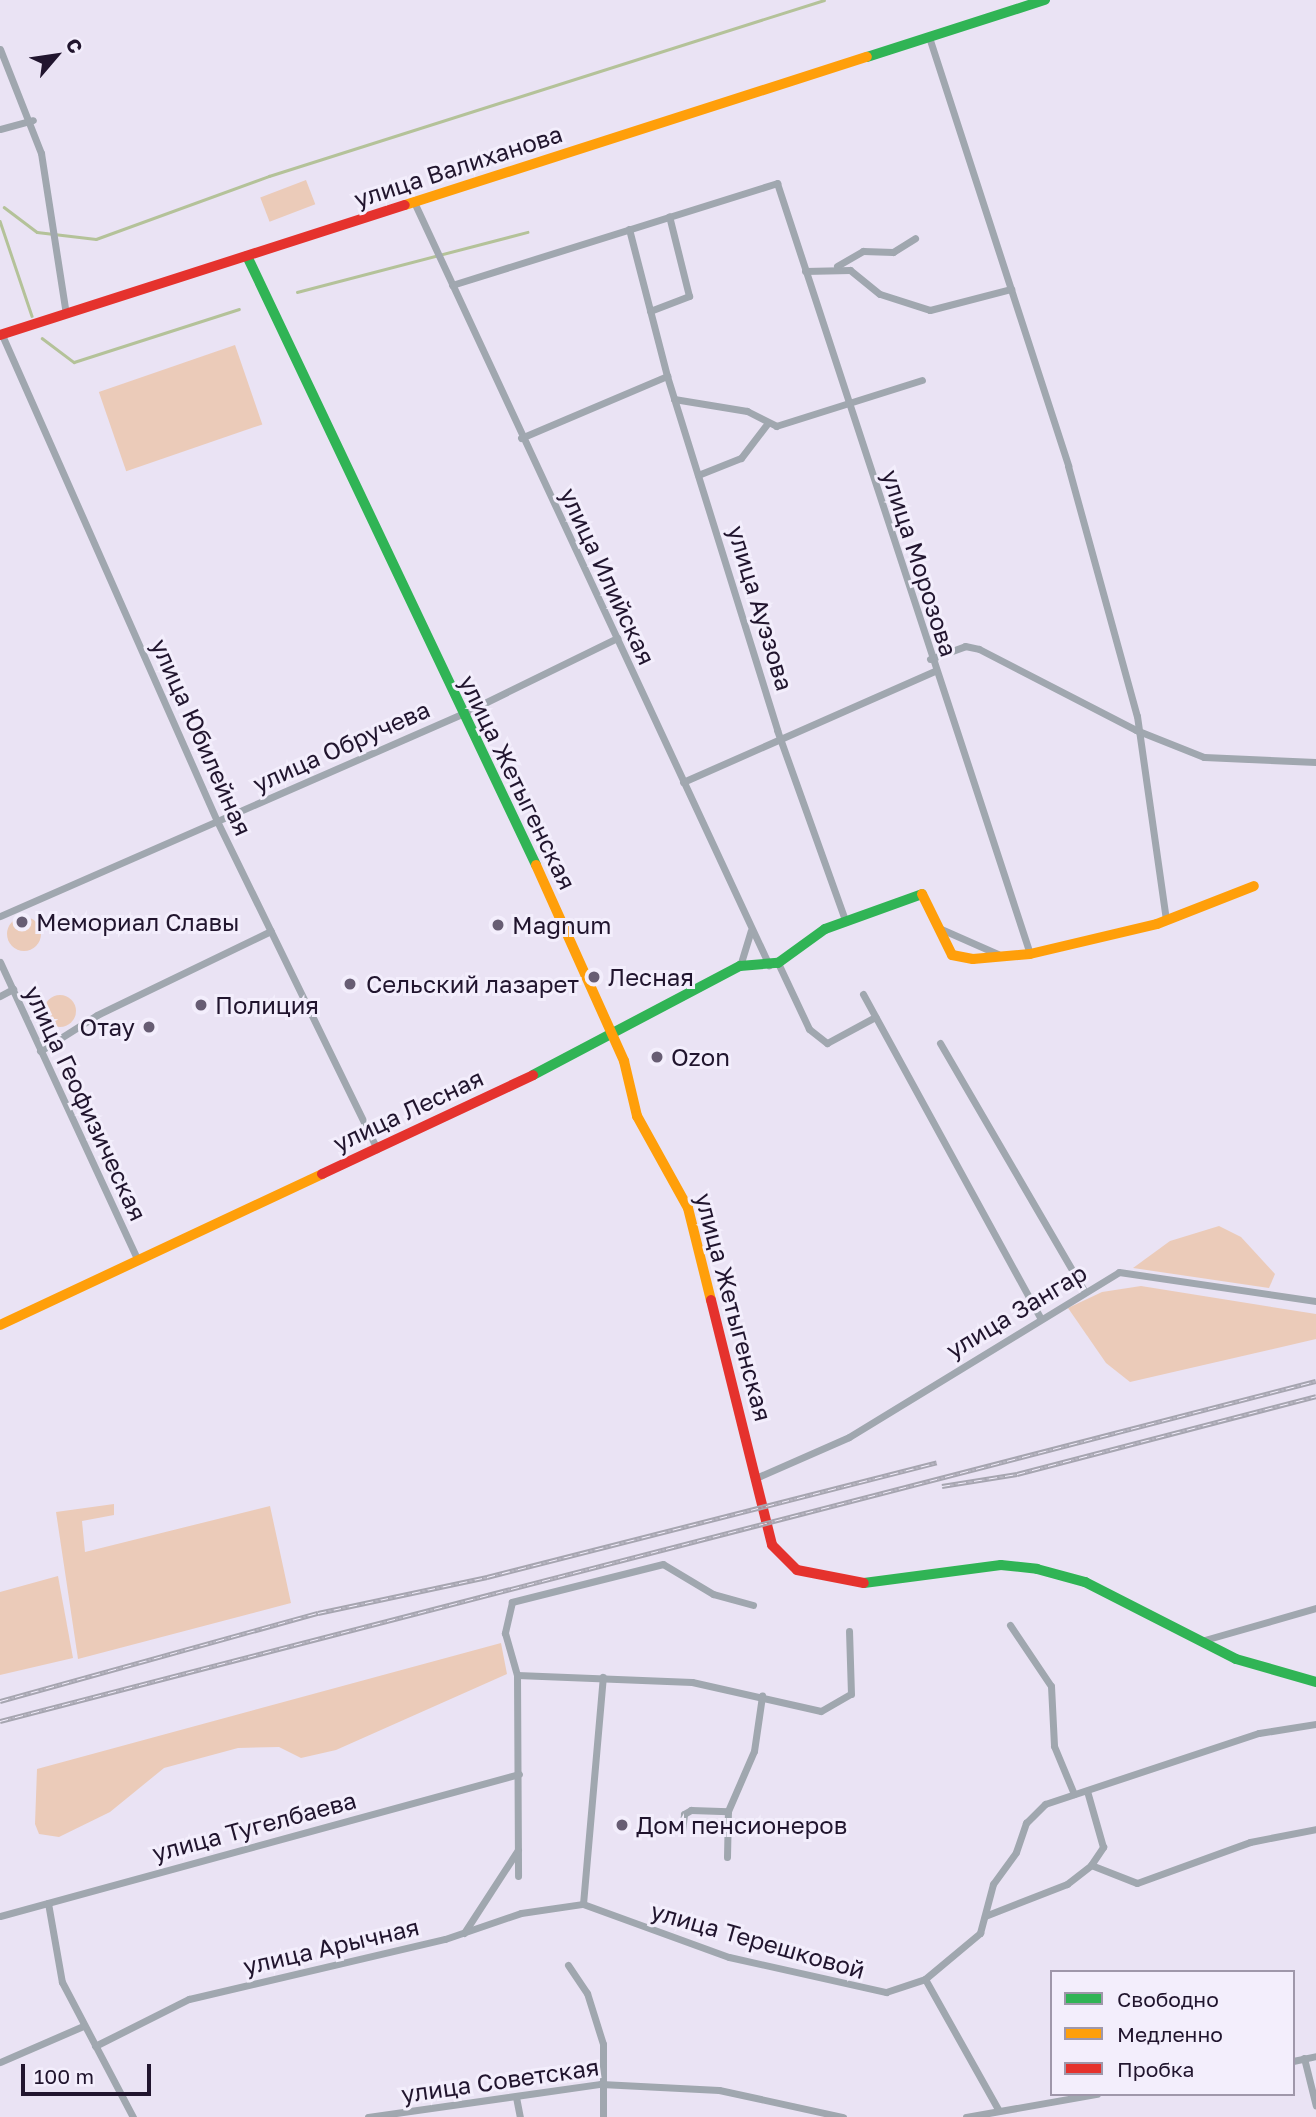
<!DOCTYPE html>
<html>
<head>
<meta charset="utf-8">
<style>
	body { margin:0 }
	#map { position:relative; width:1316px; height:2117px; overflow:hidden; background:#eae3f4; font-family:"Golos Text",sans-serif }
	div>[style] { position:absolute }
	.green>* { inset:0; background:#ebcbb9; transform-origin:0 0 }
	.round { border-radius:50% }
	.stream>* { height:2.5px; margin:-1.25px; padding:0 1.25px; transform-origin:1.25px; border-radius:1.25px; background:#b4c299 }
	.street>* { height:7px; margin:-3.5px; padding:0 3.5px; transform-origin:3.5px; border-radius:3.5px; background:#a0a7af }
	.fast>* { height:10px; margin:-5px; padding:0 5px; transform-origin:5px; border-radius:5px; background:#30b455 }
	.slow>* { height:10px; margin:-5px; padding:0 5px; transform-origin:5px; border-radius:5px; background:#ff9f0a }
	.jam>* { height:10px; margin:-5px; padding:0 5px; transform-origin:5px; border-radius:5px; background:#e5322d }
	.rail>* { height:5px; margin-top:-2.5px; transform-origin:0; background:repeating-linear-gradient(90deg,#f3eefc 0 8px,#a6a5b0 0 16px); box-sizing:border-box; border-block:2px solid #a6a5b0 }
	.dots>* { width:19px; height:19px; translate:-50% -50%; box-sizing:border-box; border:4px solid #f3eefc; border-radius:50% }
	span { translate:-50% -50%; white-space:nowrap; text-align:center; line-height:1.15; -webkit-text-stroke:6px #f3eefc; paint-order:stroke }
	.street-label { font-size:24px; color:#21152e }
	.poi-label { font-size:24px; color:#21152e }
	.left { translate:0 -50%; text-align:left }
	.right { translate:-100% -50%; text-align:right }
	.legend { position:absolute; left:1050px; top:1970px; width:245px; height:126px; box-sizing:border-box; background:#f3eefc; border:2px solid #9f97aa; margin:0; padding:9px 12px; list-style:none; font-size:21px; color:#21152e }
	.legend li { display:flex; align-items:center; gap:14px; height:35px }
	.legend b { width:35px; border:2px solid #9f97aa }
	.north { position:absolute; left:21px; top:21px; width:70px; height:70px; -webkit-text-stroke:5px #f3eefc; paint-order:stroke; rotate:61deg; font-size:19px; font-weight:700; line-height:28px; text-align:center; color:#21152e }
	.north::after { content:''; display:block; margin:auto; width:24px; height:32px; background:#21152e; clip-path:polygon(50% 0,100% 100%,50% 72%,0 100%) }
	.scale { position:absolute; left:21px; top:2064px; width:130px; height:32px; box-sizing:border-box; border:4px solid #21152e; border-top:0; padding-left:9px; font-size:21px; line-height:24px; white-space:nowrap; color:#21152e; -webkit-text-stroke:5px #f3eefc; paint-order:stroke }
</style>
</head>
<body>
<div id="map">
	<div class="green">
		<i style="left:306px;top:180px;width:26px;height:49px;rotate:69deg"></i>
		<i style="left:235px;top:345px;width:84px;height:144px;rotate:71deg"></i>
		<i class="round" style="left:7px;top:917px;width:34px;height:34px"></i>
		<i class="round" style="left:44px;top:995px;width:32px;height:32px"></i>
		<i style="clip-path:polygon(1219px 1226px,1241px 1237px,1275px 1274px,1269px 1288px,1133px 1268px,1170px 1241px)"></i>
		<i style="clip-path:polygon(1141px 1286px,1316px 1314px,1316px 1339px,1130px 1382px,1106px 1363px,1068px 1308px,1102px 1292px)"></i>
		<i style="clip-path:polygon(114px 1504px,114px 1515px,82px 1521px,85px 1552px,270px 1506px,291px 1603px,78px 1659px,56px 1512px)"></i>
		<i style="clip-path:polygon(58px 1576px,73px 1658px,0 1675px,0 1592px)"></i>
		<i style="clip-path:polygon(501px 1643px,507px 1674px,336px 1750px,301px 1758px,279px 1747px,238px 1748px,164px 1768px,110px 1812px,59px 1837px,39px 1834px,35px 1824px,37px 1769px)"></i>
	</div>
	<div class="stream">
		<i style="left:4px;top:207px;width:41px;rotate:37.1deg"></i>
		<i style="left:37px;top:232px;width:59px;rotate:6.8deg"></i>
		<i style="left:96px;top:239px;width:184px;rotate:-20deg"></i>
		<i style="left:269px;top:176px;width:582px;rotate:-17.59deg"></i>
		<i style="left:0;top:221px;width:100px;rotate:71.4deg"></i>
		<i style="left:297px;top:292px;width:238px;rotate:-14.6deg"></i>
		<i style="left:42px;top:338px;width:40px;rotate:37deg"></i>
		<i style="left:74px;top:362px;width:173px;rotate:-17.8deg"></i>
	</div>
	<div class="street">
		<i style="left:929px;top:37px;width:451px;rotate:72deg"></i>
		<i style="left:1068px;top:466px;width:259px;rotate:74.6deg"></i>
		<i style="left:1137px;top:716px;width:206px;rotate:81.9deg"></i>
		<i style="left:0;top:49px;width:112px;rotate:68.5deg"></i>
		<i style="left:41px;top:153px;width:163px;rotate:81.2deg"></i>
		<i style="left:0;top:129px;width:34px;rotate:-15deg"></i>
		<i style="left:414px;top:202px;width:842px;rotate:65.05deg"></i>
		<i style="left:629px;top:229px;width:152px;rotate:75.5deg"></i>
		<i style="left:837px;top:266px;width:30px;rotate:-30deg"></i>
		<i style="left:863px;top:251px;width:30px;rotate:2deg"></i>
		<i style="left:893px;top:252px;width:26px;rotate:-32deg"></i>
		<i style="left:805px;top:271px;width:45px;rotate:-1.3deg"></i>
		<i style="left:850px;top:270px;width:38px;rotate:39deg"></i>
		<i style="left:880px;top:294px;width:52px;rotate:17.7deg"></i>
		<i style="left:930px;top:310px;width:84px;rotate:-14.5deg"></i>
		<i style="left:452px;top:285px;width:341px;rotate:-17.4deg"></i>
		<i style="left:777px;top:183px;width:811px;rotate:71.83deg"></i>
		<i style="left:650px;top:311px;width:42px;rotate:-21deg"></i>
		<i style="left:689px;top:296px;width:82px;rotate:-104deg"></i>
		<i style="left:2px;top:335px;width:531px;rotate:66.14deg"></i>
		<i style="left:217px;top:821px;width:365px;rotate:64deg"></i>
		<i style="left:674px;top:399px;width:74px;rotate:9.3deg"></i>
		<i style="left:747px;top:411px;width:33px;rotate:27deg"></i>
		<i style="left:776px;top:426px;width:153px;rotate:-17.5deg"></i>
		<i style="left:521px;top:438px;width:159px;rotate:-23deg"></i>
		<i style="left:667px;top:376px;width:371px;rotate:72.7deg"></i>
		<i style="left:777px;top:730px;width:202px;rotate:70.3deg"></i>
		<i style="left:698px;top:475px;width:46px;rotate:-21.6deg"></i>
		<i style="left:741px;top:458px;width:43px;rotate:-52.6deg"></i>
		<i style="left:930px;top:659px;width:37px;rotate:-20deg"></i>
		<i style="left:965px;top:646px;width:14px;rotate:12deg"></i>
		<i style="left:979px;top:649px;width:177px;rotate:27.3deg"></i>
		<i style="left:1136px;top:730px;width:73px;rotate:21.7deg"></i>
		<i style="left:1204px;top:757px;width:112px;rotate:2.6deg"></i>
		<i style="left:683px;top:782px;width:275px;rotate:-23.8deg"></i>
		<i style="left:0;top:916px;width:504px;rotate:-23.62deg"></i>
		<i style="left:462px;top:714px;width:173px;rotate:-26.1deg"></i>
		<i style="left:941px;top:929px;width:62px;rotate:23.7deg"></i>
		<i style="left:0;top:962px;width:328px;rotate:65.2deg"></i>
		<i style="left:778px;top:963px;width:73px;rotate:64.8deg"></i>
		<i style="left:809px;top:1029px;width:23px;rotate:38deg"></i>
		<i style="left:827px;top:1043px;width:55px;rotate:-28.4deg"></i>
		<i style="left:740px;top:966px;width:37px;rotate:-73deg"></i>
		<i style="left:863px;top:994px;width:368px;rotate:61.3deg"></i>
		<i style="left:0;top:996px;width:15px;rotate:-28deg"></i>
		<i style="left:940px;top:1043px;width:288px;rotate:59.8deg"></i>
		<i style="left:40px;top:1051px;width:67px;rotate:-32.3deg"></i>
		<i style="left:97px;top:1015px;width:193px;rotate:-25.8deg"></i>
		<i style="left:758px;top:1477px;width:99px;rotate:-23.7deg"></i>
		<i style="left:849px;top:1437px;width:316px;rotate:-31.4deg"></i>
		<i style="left:1119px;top:1272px;width:199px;rotate:8.4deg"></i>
		<i style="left:753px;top:1605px;width:41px;rotate:-164.6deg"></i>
		<i style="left:713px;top:1594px;width:58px;rotate:-149deg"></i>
		<i style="left:663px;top:1564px;width:156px;rotate:165.9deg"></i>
		<i style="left:512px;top:1602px;width:32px;rotate:103deg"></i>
		<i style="left:505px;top:1633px;width:44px;rotate:74.1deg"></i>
		<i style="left:517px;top:1675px;width:175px;rotate:2.3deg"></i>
		<i style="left:692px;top:1682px;width:132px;rotate:12.7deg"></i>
		<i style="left:821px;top:1711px;width:34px;rotate:-30deg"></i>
		<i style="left:851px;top:1694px;width:63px;rotate:-91.8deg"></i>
		<i style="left:1010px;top:1625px;width:73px;rotate:56.1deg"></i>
		<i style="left:1051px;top:1686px;width:60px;rotate:87.1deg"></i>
		<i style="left:1054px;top:1746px;width:52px;rotate:67.4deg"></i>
		<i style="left:1201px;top:1641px;width:120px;rotate:-16deg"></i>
		<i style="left:517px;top:1675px;width:201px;rotate:89.7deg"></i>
		<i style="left:682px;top:1831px;width:17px;rotate:-83deg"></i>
		<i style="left:684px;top:1814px;width:8px;rotate:-30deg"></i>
		<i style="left:691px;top:1810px;width:37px;rotate:2deg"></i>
		<i style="left:727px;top:1857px;width:46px;rotate:-88.8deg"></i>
		<i style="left:728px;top:1811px;width:65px;rotate:-66.6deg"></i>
		<i style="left:754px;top:1751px;width:56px;rotate:-81.7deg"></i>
		<i style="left:1091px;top:1865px;width:49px;rotate:21.4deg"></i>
		<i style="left:1137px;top:1883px;width:120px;rotate:-19.9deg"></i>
		<i style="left:1250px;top:1842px;width:67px;rotate:-11.1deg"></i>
		<i style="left:48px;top:1903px;width:80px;rotate:80deg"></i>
		<i style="left:62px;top:1982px;width:153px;rotate:62.3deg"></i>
		<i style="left:583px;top:1904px;width:155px;rotate:20deg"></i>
		<i style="left:729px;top:1957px;width:161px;rotate:12.6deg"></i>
		<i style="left:886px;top:1992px;width:41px;rotate:-18.4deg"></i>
		<i style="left:925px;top:1979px;width:72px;rotate:-39.9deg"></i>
		<i style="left:980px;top:1933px;width:51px;rotate:-75.1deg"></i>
		<i style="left:993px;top:1884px;width:39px;rotate:-54deg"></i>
		<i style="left:1016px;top:1852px;width:31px;rotate:-71deg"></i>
		<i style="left:1026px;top:1823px;width:27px;rotate:-45deg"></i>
		<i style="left:1045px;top:1804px;width:225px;rotate:-18.4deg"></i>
		<i style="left:1259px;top:1733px;width:58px;rotate:-9deg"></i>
		<i style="left:583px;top:1904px;width:228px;rotate:-85deg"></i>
		<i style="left:0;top:1916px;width:538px;rotate:-15.3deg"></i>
		<i style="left:985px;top:1916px;width:88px;rotate:-21.3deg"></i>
		<i style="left:1067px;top:1884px;width:31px;rotate:-38deg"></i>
		<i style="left:1091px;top:1865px;width:22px;rotate:-56deg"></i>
		<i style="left:1103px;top:1847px;width:58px;rotate:-105.9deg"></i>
		<i style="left:464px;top:1933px;width:99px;rotate:-57deg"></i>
		<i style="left:568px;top:1965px;width:34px;rotate:56deg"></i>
		<i style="left:587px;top:1993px;width:53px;rotate:72.6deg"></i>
		<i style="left:603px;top:2044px;width:73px;rotate:90deg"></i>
		<i style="left:925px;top:1979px;width:151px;rotate:60.7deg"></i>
		<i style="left:95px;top:2046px;width:105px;rotate:-26.6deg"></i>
		<i style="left:189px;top:1999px;width:263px;rotate:-13.2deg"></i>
		<i style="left:445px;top:1939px;width:80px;rotate:-18.9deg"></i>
		<i style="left:521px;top:1913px;width:63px;rotate:-8.3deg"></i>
		<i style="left:1304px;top:2058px;width:49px;rotate:76deg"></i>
		<i style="left:1293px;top:2061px;width:24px;rotate:-12deg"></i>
		<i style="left:0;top:2062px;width:90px;rotate:-23.4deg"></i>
		<i style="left:516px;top:2097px;width:20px;rotate:79deg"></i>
		<i style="left:368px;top:2117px;width:235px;rotate:-8.1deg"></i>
		<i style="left:601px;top:2084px;width:118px;rotate:2.9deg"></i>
		<i style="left:719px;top:2090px;width:127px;rotate:12.3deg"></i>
		<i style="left:966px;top:2117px;width:133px;rotate:-10deg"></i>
	</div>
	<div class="fast">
		<i style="left:867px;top:57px;width:187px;rotate:-17.8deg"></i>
		<i style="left:247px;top:256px;width:674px;rotate:64.61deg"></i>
		<i style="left:533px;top:1075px;width:234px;rotate:-27.8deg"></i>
		<i style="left:740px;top:966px;width:38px;rotate:-5deg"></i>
		<i style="left:778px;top:963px;width:58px;rotate:-35.9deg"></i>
		<i style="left:825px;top:929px;width:103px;rotate:-19.8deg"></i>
		<i style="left:864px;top:1583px;width:138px;rotate:-7.5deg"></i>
		<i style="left:1001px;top:1565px;width:36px;rotate:6deg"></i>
		<i style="left:1037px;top:1569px;width:50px;rotate:15.2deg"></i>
		<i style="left:1085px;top:1582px;width:169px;rotate:27deg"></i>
		<i style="left:1236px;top:1659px;width:83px;rotate:16deg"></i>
	</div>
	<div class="slow">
		<i style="left:405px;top:205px;width:485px;rotate:-17.8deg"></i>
		<i style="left:536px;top:865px;width:215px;rotate:65.8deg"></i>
		<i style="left:624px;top:1061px;width:57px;rotate:76.7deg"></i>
		<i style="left:637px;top:1116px;width:105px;rotate:61deg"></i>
		<i style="left:688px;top:1208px;width:95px;rotate:76deg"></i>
		<i style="left:922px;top:894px;width:68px;rotate:63.8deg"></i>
		<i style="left:952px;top:955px;width:21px;rotate:11deg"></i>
		<i style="left:973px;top:959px;width:57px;rotate:-5deg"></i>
		<i style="left:1030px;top:954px;width:130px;rotate:-13.3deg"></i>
		<i style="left:1157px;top:924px;width:104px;rotate:-21.4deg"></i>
		<i style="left:0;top:1325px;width:356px;rotate:-25.1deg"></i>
	</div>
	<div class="jam">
		<i style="left:0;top:335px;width:425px;rotate:-17.8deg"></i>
		<i style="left:322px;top:1174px;width:233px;rotate:-25.1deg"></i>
		<i style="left:711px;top:1300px;width:252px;rotate:76deg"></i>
		<i style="left:772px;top:1545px;width:35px;rotate:45deg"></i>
		<i style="left:797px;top:1570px;width:68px;rotate:11deg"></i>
	</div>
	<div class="rail">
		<i style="left:942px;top:1486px;width:76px;rotate:-9.1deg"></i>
		<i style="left:1017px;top:1474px;width:309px;rotate:-14.6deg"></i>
		<i style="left:0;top:1701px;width:330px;rotate:-15.5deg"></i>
		<i style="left:318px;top:1613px;width:173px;rotate:-12deg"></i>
		<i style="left:487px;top:1577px;width:464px;rotate:-14.3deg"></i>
		<i style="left:0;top:1721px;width:1359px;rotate:-14.49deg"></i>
	</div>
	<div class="dots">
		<i style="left:22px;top:922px;background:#675d73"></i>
		<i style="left:498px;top:925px;background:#675d73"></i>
		<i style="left:594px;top:977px;background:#675d73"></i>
		<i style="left:350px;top:984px;background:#675d73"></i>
		<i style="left:201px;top:1005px;background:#675d73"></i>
		<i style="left:149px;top:1027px;background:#675d73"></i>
		<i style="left:657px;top:1057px;background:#675d73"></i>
		<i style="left:622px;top:1825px;background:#675d73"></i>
	</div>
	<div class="street-label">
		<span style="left:458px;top:166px;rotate:-18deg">улица Валиханова</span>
		<span style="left:920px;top:563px;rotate:72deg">улица Морозова</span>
		<span style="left:608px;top:576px;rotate:65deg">улица Илийская</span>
		<span style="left:761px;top:608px;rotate:73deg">улица Ауэзова</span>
		<span style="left:202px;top:737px;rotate:66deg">улица Юбилейная</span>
		<span style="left:341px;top:746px;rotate:-24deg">улица Обручева</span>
		<span style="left:518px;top:782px;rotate:64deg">улица Жетыгенская</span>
		<span style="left:86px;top:1103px;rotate:65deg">улица Геофизическая</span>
		<span style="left:408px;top:1110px;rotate:-25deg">улица Лесная</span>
		<span style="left:734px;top:1307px;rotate:75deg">улица Жетыгенская</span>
		<span style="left:1016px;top:1311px;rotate:-31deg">улица Зангар</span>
		<span style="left:254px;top:1826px;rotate:-15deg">улица Тугелбаева</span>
		<span style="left:758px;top:1940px;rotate:16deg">улица Терешковой</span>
		<span style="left:331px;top:1946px;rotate:-13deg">улица Арычная</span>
		<span style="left:500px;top:2080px;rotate:-8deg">улица Советская</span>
	</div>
	<div class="poi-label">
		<span class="left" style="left:36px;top:922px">Мемориал Славы</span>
		<span class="left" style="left:512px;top:925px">Magnum</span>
		<span class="left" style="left:608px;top:977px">Лесная</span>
		<span class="left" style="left:366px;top:984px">Сельский лазарет</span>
		<span class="left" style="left:215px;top:1005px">Полиция</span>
		<span class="right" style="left:135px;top:1027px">Отау</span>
		<span class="left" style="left:671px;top:1057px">Ozon</span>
		<span class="left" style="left:636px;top:1825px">Дом пенсионеров</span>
	</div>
	<ul class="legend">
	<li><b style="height:9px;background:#30b455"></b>Свободно</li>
	<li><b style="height:9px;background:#ff9f0a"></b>Медленно</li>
	<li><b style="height:9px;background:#e5322d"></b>Пробка</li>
	</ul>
	<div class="north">С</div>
	<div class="scale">100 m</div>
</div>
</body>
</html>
